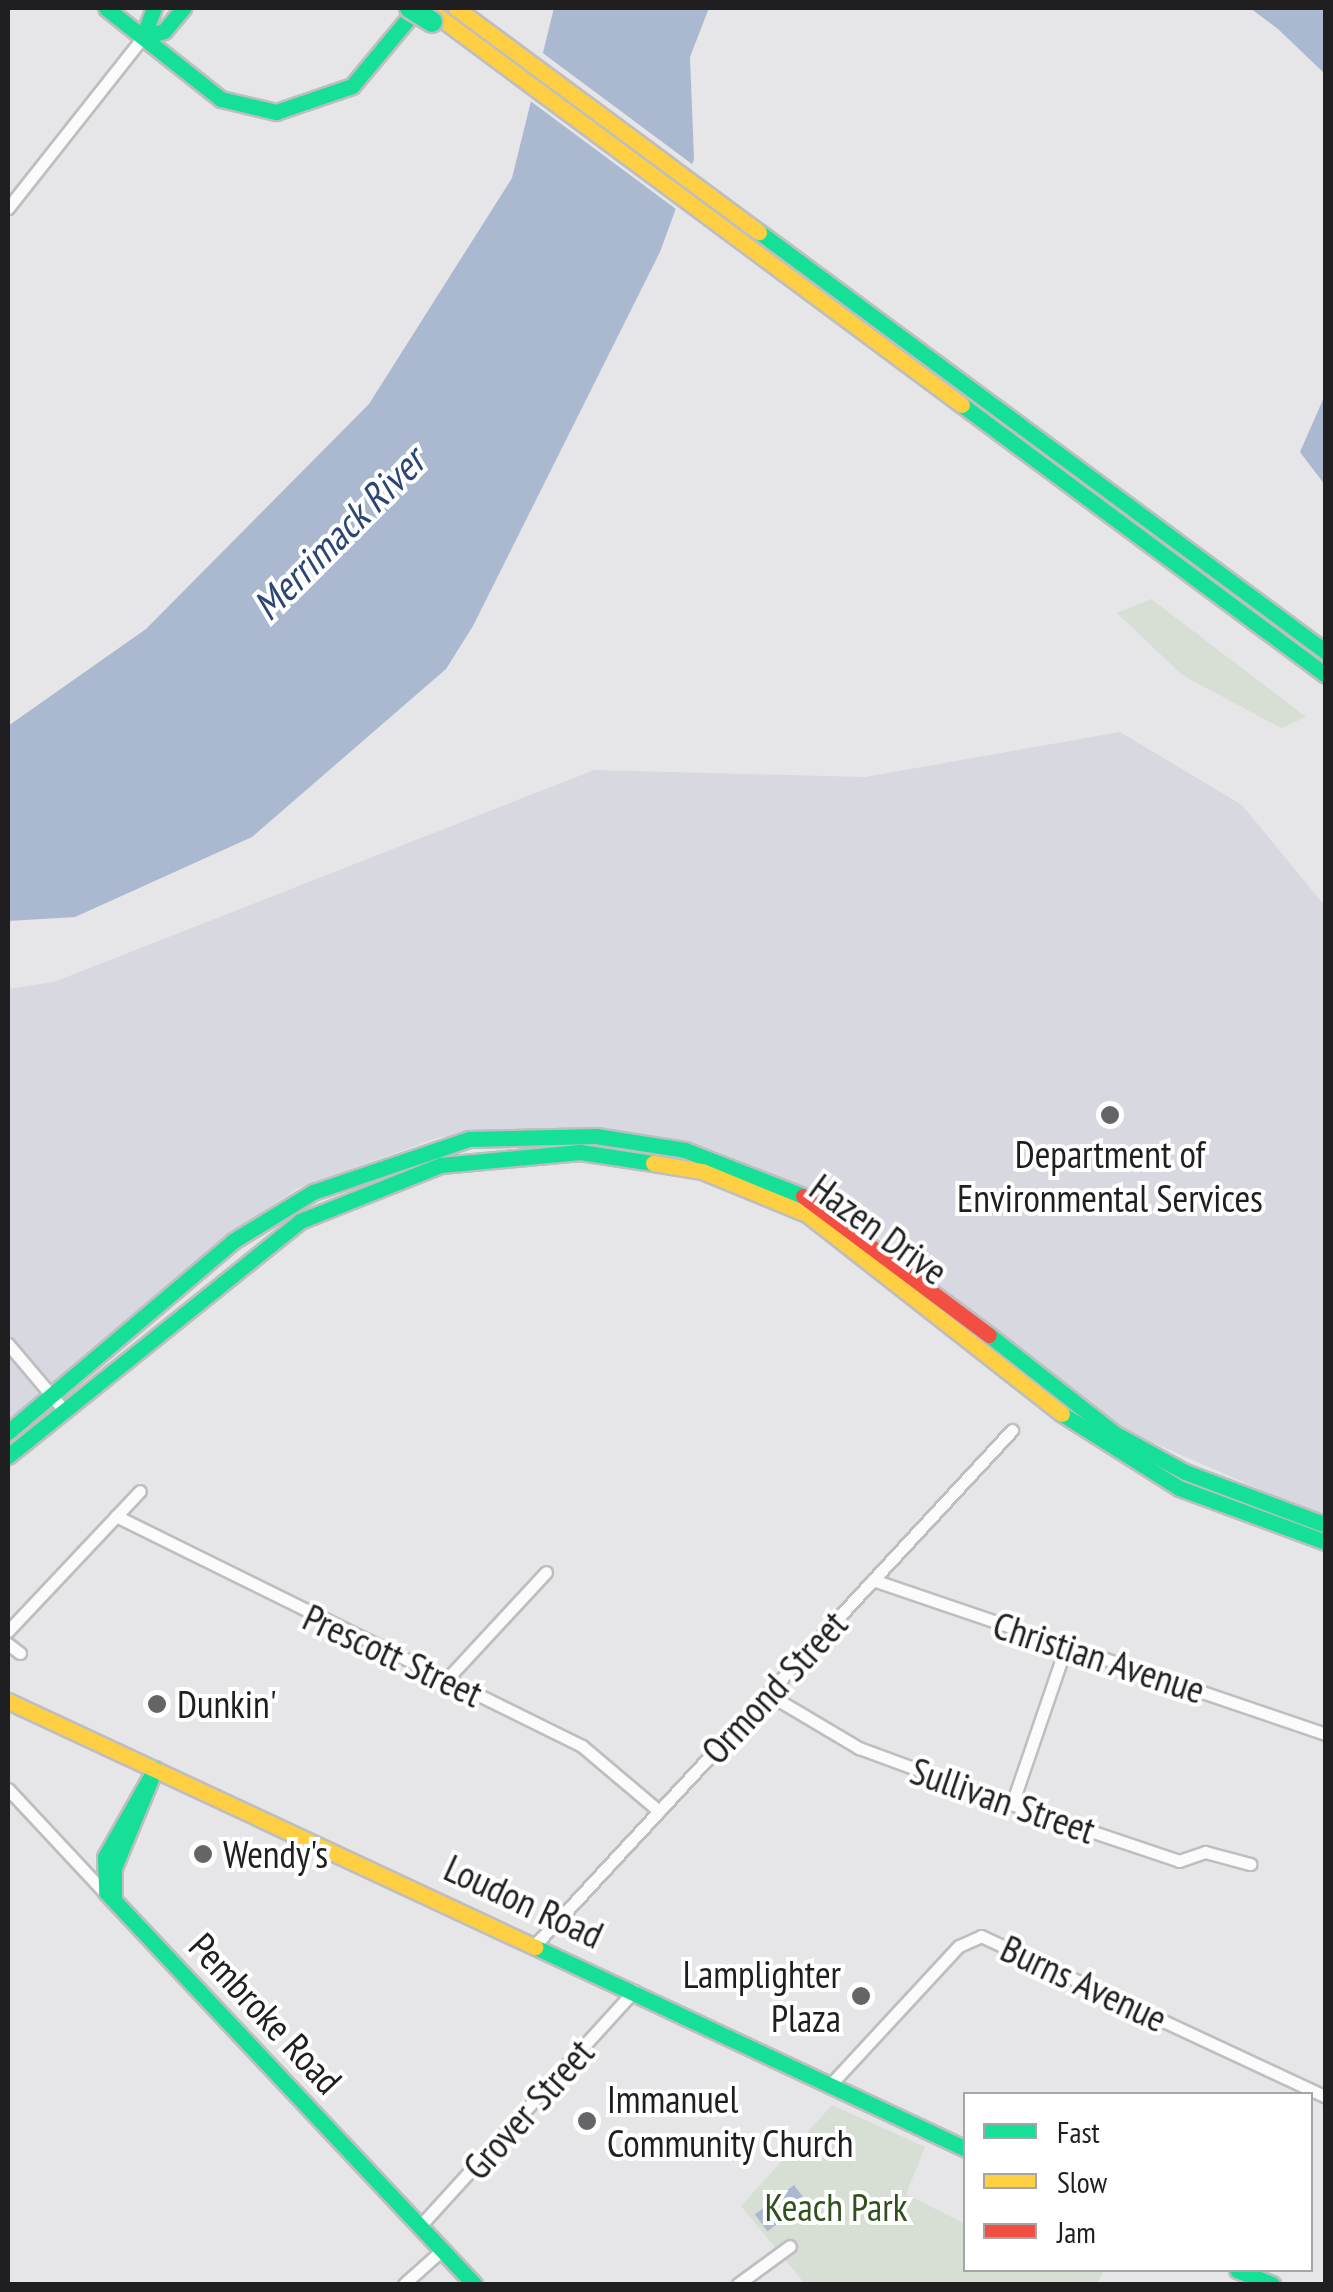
<!DOCTYPE html>
<html>
<head>
<meta charset="utf-8">
<style>
	body { margin:0 }
	#map { position:relative; width:1333px; height:2292px; overflow:hidden; background:#e6e6e9; font-family:"PT Sans Narrow",sans-serif }
	div>[style] { position:absolute }
	.built>* { inset:0; background:#d8d8e0 }
	.green>* { inset:0; background:#d7ded4 }
	.water>* { inset:0; background:#aab8d0; transform-origin:0 0 }
	.pier>* { inset:0; background:#e6e6e9 }
	.roads { filter:drop-shadow(2px 0 #bebec1) drop-shadow(-2px 0 #bebec1) drop-shadow(0 2px #bebec1) drop-shadow(0 -2px #bebec1) }
	.street>* { height:11px; margin:-5.5px; padding:0 5.5px; transform-origin:5.5px; border-radius:5.5px; background:#fbfbfc }
	.fast>* { height:15px; margin:-7.5px; padding:0 7.5px; transform-origin:7.5px; border-radius:7.5px; background:#16e098 }
	.slow>* { height:15px; margin:-7.5px; padding:0 7.5px; transform-origin:7.5px; border-radius:7.5px; background:#ffcf43 }
	.jam>* { height:15px; margin:-7.5px; padding:0 7.5px; transform-origin:7.5px; border-radius:7.5px; background:#f24e42 }
	.bridges { filter:drop-shadow(2px 0 #bebec1) drop-shadow(-2px 0 #bebec1) drop-shadow(0 2px #bebec1) drop-shadow(0 -2px #bebec1) }
	.fast-bridge>* { height:20px; margin:-10px; padding:0 10px; transform-origin:10px; border-radius:10px; background:#16e098 }
	.dots>* { width:28px; height:28px; translate:-50% -50%; box-sizing:border-box; border:5px solid #fff; border-radius:50% }
	span { translate:-50% -50%; white-space:nowrap; text-align:center; line-height:1.15; -webkit-text-stroke:8px #fff; paint-order:stroke }
	.poi-label { font-size:38px; color:#1f1f21 }
	.left { translate:0 -50%; text-align:left }
	.right { translate:-100% -50%; text-align:right }
	.street-label { font-size:38px; color:#1f1f21 }
	.park-label { font-size:38px; color:#32501e }
	.water-label { font-size:40px; color:#2c4673; font-style:italic }
	.frame { position:absolute; inset:0; border:10px solid #1f1f21; pointer-events:none }
	.legend { position:absolute; left:963px; top:2092px; width:350px; height:180px; box-sizing:border-box; background:#fff; border:2px solid #a5a5a6; margin:0; padding:12px 18px; list-style:none; font-size:30px; color:#1f1f21 }
	.legend li { display:flex; align-items:center; gap:20px; height:50px }
	.legend b { width:50px; border:2px solid #a5a5a6 }
</style>
</head>
<body>
<div id="map">
	<div class="built">
		<i style="clip-path:polygon(1120px 732px,1242px 805px,1325px 906px,1325px 1518px,1108px 1423px,841px 1207px,714px 1150px,598px 1128px,440px 1137px,298px 1188px,219px 1241px,8px 1420px,8px 989px,54px 982px,594px 770px,865px 777px)"></i>
	</div>
	<div class="green">
		<i style="clip-path:polygon(1151px 599px,1306px 717px,1281px 728px,1182px 675px,1117px 613px)"></i>
		<i style="clip-path:polygon(832px 2105px,925px 2147px,906px 2194px,965px 2224px,966px 2270px,1104px 2270px,1097px 2284px,805px 2284px,741px 2206px)"></i>
	</div>
	<div class="water">
		<i style="clip-path:polygon(554px 8px,709px 8px,690px 57px,694px 159px,660px 252px,473px 626px,446px 669px,252px 837px,75px 917px,8px 921px,8px 726px,146px 629px,369px 404px,512px 178px)"></i>
		<i style="clip-path:polygon(1250px 8px,1325px 8px,1325px 74px,1278px 29px)"></i>
		<i style="clip-path:polygon(1325px 395px,1325px 485px,1300px 452px)"></i>
		<i style="left:794px;top:2185px;width:21px;height:49px;rotate:53deg"></i>
	</div>
	<div class="pier">
		<i style="clip-path:polygon(540px 51px,696px 167px,680px 212px,529px 100px)"></i>
	</div>
	<div class="roads">
		<div class="street">
			<i style="left:8px;top:208px;width:218px;rotate:-51.7deg"></i>
			<i style="left:8px;top:1344px;width:84px;rotate:49.8deg"></i>
			<i style="left:116px;top:1516px;width:520px;rotate:26.27deg"></i>
			<i style="left:582px;top:1746px;width:101px;rotate:40.2deg"></i>
			<i style="left:873px;top:1580px;width:478px;rotate:18.8deg"></i>
			<i style="left:8px;top:1631px;width:192px;rotate:-46.7deg"></i>
			<i style="left:8px;top:1644px;width:15px;rotate:37deg"></i>
			<i style="left:446px;top:1680px;width:147px;rotate:-47.2deg"></i>
			<i style="left:768px;top:1694px;width:106px;rotate:30.7deg"></i>
			<i style="left:859px;top:1748px;width:171px;rotate:20.2deg"></i>
			<i style="left:1019px;top:1807px;width:169px;rotate:18.6deg"></i>
			<i style="left:1179px;top:1861px;width:28px;rotate:-19deg"></i>
			<i style="left:1205px;top:1852px;width:47px;rotate:14.9deg"></i>
			<i style="left:8px;top:1789px;width:145px;rotate:47deg"></i>
			<i style="left:1012px;top:1804px;width:167px;rotate:-71.1deg"></i>
			<i style="left:535px;top:1945px;width:702px;rotate:-47.19deg"></i>
			<i style="left:831px;top:2084px;width:188px;rotate:-47.2deg"></i>
			<i style="left:959px;top:1946px;width:24px;rotate:-24deg"></i>
			<i style="left:981px;top:1936px;width:381px;rotate:25deg"></i>
			<i style="left:420px;top:2226px;width:318px;rotate:-47.7deg"></i>
			<i style="left:404px;top:2284px;width:51px;rotate:-41.8deg"></i>
			<i style="left:738px;top:2284px;width:64px;rotate:-36.2deg"></i>
		</div>
		<div class="fast">
			<i style="left:106px;top:8px;width:147px;rotate:38.4deg"></i>
			<i style="left:221px;top:99px;width:57px;rotate:13.3deg"></i>
			<i style="left:276px;top:112px;width:80px;rotate:-18.9deg"></i>
			<i style="left:352px;top:86px;width:102px;rotate:-50.2deg"></i>
			<i style="left:154px;top:8px;width:31px;rotate:111deg"></i>
			<i style="left:143px;top:37px;width:22px;rotate:-16deg"></i>
			<i style="left:164px;top:31px;width:30px;rotate:-50deg"></i>
			<i style="left:759px;top:232px;width:706px;rotate:36.53deg"></i>
			<i style="left:962px;top:405px;width:453px;rotate:36.6deg"></i>
			<i style="left:989px;top:1335px;width:159px;rotate:38.1deg"></i>
			<i style="left:1114px;top:1433px;width:81px;rotate:28.8deg"></i>
			<i style="left:1185px;top:1472px;width:151px;rotate:20.6deg"></i>
			<i style="left:1062px;top:1414px;width:138px;rotate:32.3deg"></i>
			<i style="left:1179px;top:1488px;width:157px;rotate:20.2deg"></i>
			<i style="left:8px;top:1432px;width:295px;rotate:-40.3deg"></i>
			<i style="left:233px;top:1241px;width:94px;rotate:-31.5deg"></i>
			<i style="left:313px;top:1192px;width:165px;rotate:-18.8deg"></i>
			<i style="left:469px;top:1139px;width:127px;rotate:-1.4deg"></i>
			<i style="left:596px;top:1136px;width:90px;rotate:8.9deg"></i>
			<i style="left:685px;top:1150px;width:127px;rotate:21.3deg"></i>
			<i style="left:8px;top:1456px;width:375px;rotate:-38.8deg"></i>
			<i style="left:300px;top:1221px;width:152px;rotate:-21.7deg"></i>
			<i style="left:441px;top:1165px;width:140px;rotate:-5.3deg"></i>
			<i style="left:580px;top:1152px;width:74px;rotate:8.6deg"></i>
			<i style="left:155px;top:1769px;width:101px;rotate:119.6deg"></i>
			<i style="left:105px;top:1857px;width:35px;rotate:88deg"></i>
			<i style="left:106px;top:1892px;width:538px;rotate:46.81deg"></i>
			<i style="left:114px;top:1896px;width:28px;rotate:-90deg"></i>
			<i style="left:114px;top:1868px;width:107px;rotate:-67.5deg"></i>
			<i style="left:535px;top:1947px;width:476px;rotate:25.1deg"></i>
			<i style="left:1237px;top:2270px;width:38px;rotate:22deg"></i>
		</div>
		<div class="slow">
			<i style="left:427px;top:8px;width:666px;rotate:36.58deg"></i>
			<i style="left:456px;top:8px;width:377px;rotate:36.5deg"></i>
			<i style="left:653px;top:1163px;width:50px;rotate:9.3deg"></i>
			<i style="left:702px;top:1171px;width:113px;rotate:22.3deg"></i>
			<i style="left:807px;top:1214px;width:324px;rotate:38.1deg"></i>
			<i style="left:8px;top:1701px;width:582px;rotate:25.02deg"></i>
		</div>
		<div class="jam">
			<i style="left:803px;top:1196px;width:232px;rotate:36.8deg"></i>
		</div>
	</div>
	<div class="bridges">
		<div class="fast-bridge">
			<i style="left:410px;top:8px;width:26px;rotate:32deg"></i>
		</div>
	</div>
	<div class="dots">
		<i style="left:1110px;top:1115px;background:#656567"></i>
		<i style="left:157px;top:1704px;background:#656567"></i>
		<i style="left:203px;top:1854px;background:#656567"></i>
		<i style="left:861px;top:1996px;background:#656567"></i>
		<i style="left:587px;top:2121px;background:#656567"></i>
	</div>
	<div class="poi-label">
		<span style="left:1110px;top:1176px">Department of<br>Environmental Services</span>
		<span class="left" style="left:177px;top:1704px">Dunkin'</span>
		<span class="left" style="left:223px;top:1854px">Wendy's</span>
		<span class="right" style="left:841px;top:1996px">Lamplighter<br>Plaza</span>
		<span class="left" style="left:607px;top:2121px">Immanuel<br>Community Church</span>
	</div>
	<div class="street-label">
		<span style="left:879px;top:1229px;rotate:36deg">Hazen Drive</span>
		<span style="left:393px;top:1655px;rotate:25deg">Prescott Street</span>
		<span style="left:1099px;top:1657px;rotate:18deg">Christian Avenue</span>
		<span style="left:774px;top:1687px;rotate:-47deg">Ormond Street</span>
		<span style="left:1003px;top:1800px;rotate:19deg">Sullivan Street</span>
		<span style="left:524px;top:1901px;rotate:25deg">Loudon Road</span>
		<span style="left:1084px;top:1983px;rotate:25deg">Burns Avenue</span>
		<span style="left:266px;top:2013px;rotate:47deg">Pembroke Road</span>
		<span style="left:528px;top:2109px;rotate:-48deg">Grover Street</span>
	</div>
	<div class="park-label">
		<span style="left:836px;top:2207px">Keach Park</span>
	</div>
	<div class="water-label">
		<span style="left:338px;top:533px;rotate:-45deg">Merrimack River</span>
	</div>
	<div class="frame"></div>
	<ul class="legend">
	<li><b style="height:12px;background:#16e098"></b>Fast</li>
	<li><b style="height:12px;background:#ffcf43"></b>Slow</li>
	<li><b style="height:12px;background:#f24e42"></b>Jam</li>
	</ul>
</div>
</body>
</html>
